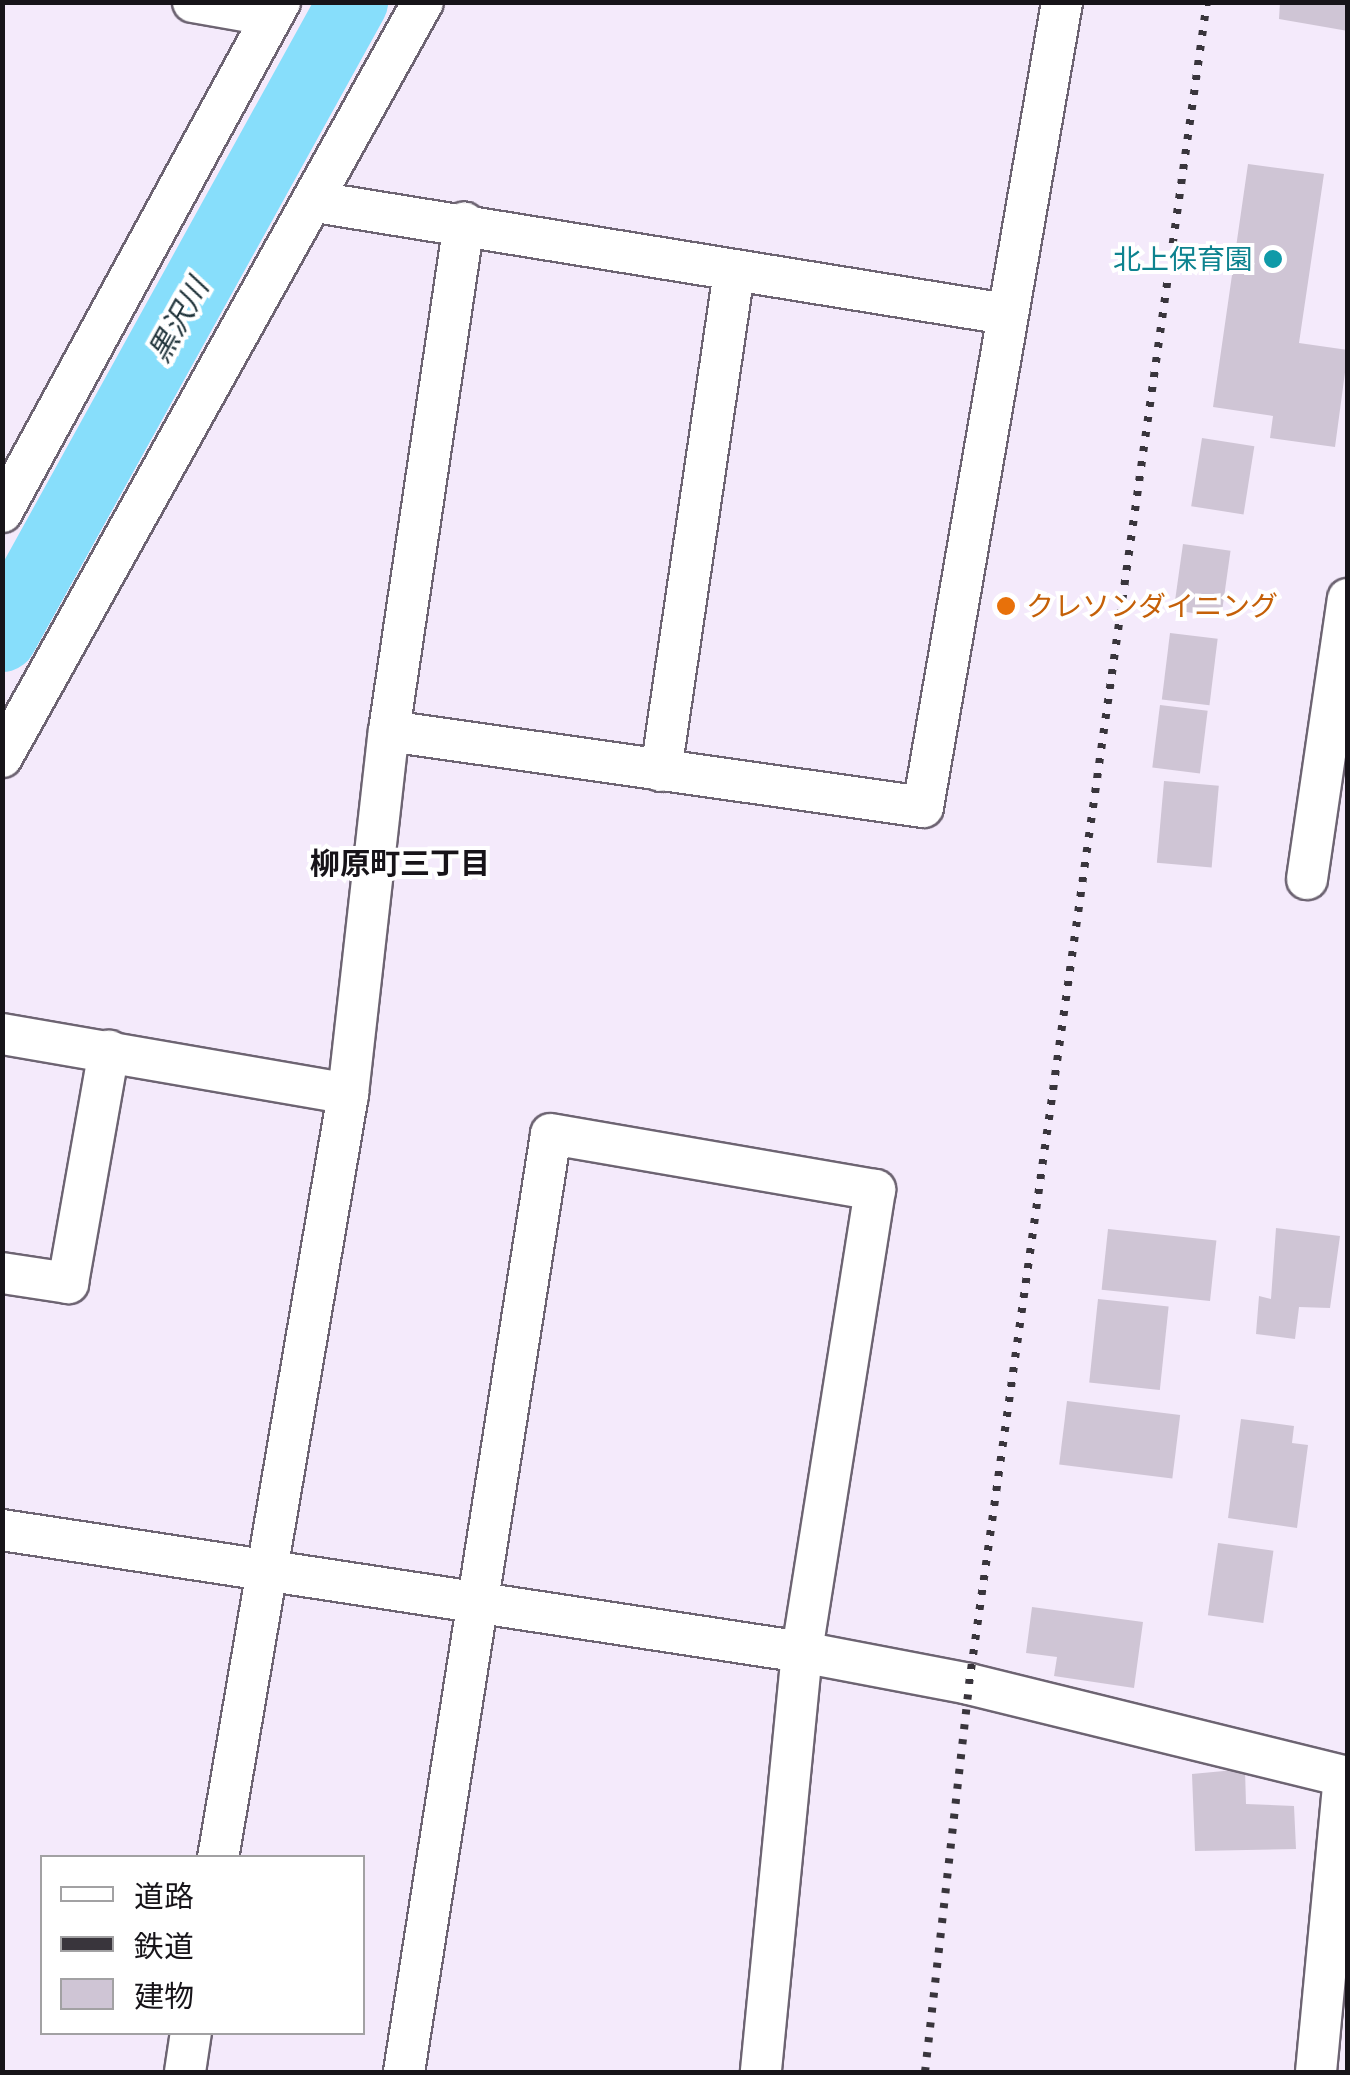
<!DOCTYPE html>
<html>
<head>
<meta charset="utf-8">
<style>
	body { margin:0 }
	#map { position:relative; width:1350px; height:2075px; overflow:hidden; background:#f4eafb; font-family:Quicksand,"Noto Sans JP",sans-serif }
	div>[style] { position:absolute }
	.river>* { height:70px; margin:-35px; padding:0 35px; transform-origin:35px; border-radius:35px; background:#87defb }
	.building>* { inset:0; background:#cfc5d5; transform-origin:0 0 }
	.roads { filter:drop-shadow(2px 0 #6d6472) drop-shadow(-2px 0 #6d6472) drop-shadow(0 2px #6d6472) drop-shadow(0 -2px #6d6472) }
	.minor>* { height:40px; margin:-20px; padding:0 20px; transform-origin:20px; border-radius:20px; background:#fff }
	.rail>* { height:8px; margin-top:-4px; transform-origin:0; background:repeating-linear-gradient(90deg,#39353c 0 5px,transparent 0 15px) }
	.dots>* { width:28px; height:28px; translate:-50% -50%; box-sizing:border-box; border:5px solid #fff; border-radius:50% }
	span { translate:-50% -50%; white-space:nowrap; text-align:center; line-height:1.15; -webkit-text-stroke:8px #fff; paint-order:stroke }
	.culture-label { font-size:28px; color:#0d838f }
	.right { translate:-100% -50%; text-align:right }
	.food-label { font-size:28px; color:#c56008 }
	.left { translate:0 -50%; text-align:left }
	.water-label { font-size:30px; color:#1e3239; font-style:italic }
	.neighbourhood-label { font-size:30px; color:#171419; font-weight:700 }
	.frame { position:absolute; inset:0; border:5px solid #171419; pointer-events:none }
	.legend { position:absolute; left:40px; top:1855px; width:325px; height:180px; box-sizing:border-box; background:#fff; border:2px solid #a2a1a3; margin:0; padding:12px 18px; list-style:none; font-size:30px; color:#171419 }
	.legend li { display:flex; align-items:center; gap:20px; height:50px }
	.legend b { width:50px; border:2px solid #a2a1a3 }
</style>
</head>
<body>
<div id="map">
	<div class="river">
		<i style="left:2px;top:637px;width:726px;rotate:-61.07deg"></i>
	</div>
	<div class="building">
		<i style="clip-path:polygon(1280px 2px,1348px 2px,1348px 31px,1279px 19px)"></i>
		<i style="clip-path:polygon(1248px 164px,1324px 174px,1299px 343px,1348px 350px,1335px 447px,1270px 438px,1273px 416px,1213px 407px)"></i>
		<i style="left:1202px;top:438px;width:53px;height:69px;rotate:9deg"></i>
		<i style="left:1183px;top:544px;width:48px;height:67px;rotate:8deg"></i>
		<i style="left:1170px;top:633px;width:48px;height:67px;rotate:7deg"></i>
		<i style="left:1160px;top:705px;width:48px;height:63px;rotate:7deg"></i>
		<i style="left:1164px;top:781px;width:55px;height:82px;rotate:5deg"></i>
		<i style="clip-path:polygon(1276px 1228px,1340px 1236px,1330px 1308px,1299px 1307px,1295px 1339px,1256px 1334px,1259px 1296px,1271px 1299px)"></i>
		<i style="left:1108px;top:1229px;width:109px;height:61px;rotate:6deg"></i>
		<i style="left:1098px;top:1299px;width:71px;height:84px;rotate:6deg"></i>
		<i style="left:1067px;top:1401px;width:114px;height:64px;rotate:7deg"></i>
		<i style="clip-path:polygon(1241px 1419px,1294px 1426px,1292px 1443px,1308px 1445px,1297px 1528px,1228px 1518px)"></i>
		<i style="left:1218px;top:1543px;width:56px;height:73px;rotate:8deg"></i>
		<i style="clip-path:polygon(1032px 1607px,1143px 1622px,1134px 1688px,1054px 1676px,1057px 1657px,1026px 1653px)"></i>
		<i style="clip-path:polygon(1245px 1769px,1246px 1804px,1294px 1806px,1296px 1849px,1195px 1851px,1192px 1774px)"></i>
	</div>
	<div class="roads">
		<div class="minor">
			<i style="left:193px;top:2px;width:80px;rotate:10deg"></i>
			<i style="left:316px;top:202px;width:699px;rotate:9.22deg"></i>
			<i style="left:2px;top:512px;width:581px;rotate:-61.41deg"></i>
			<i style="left:389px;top:731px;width:539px;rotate:8.1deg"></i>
			<i style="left:923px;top:807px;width:817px;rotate:-80.2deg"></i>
			<i style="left:2px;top:757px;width:864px;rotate:-60.86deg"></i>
			<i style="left:661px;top:771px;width:504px;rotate:-81.68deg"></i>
			<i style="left:1307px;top:879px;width:283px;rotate:-81.7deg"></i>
			<i style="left:2px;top:1034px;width:351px;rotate:9.8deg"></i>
			<i style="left:2px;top:1273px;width:67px;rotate:8.6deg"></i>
			<i style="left:68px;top:1283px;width:236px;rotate:-80deg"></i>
			<i style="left:2px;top:1530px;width:809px;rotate:8.67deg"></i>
			<i style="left:802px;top:1652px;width:170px;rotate:10.8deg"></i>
			<i style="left:969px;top:1684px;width:390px;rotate:13.8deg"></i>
			<i style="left:218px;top:1858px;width:775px;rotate:-80.34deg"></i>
			<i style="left:348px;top:1094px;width:365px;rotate:-83.6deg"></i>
			<i style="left:389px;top:731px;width:514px;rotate:-81.6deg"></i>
			<i style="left:185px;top:2072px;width:40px;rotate:-81.5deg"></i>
			<i style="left:404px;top:2072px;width:949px;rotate:-81.09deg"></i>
			<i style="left:551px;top:1134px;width:329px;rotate:9.8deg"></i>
			<i style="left:875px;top:1190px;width:468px;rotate:99deg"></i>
			<i style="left:802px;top:1652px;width:422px;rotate:95.6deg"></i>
			<i style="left:1316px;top:2072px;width:296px;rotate:-84.6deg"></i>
		</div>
	</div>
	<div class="rail">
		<i style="left:925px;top:2072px;width:390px;rotate:-83.5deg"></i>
		<i style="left:969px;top:1684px;width:1699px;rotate:-81.95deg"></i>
	</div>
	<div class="dots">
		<i style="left:1273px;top:259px;background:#0f9aa8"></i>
		<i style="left:1006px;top:606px;background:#e8710a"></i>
	</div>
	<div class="culture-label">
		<span class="right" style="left:1253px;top:259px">北上保育園</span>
	</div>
	<div class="food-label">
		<span class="left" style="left:1026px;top:606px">クレソンダイニング</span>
	</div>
	<div class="water-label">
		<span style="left:178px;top:320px;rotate:-61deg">黒沢川</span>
	</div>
	<div class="neighbourhood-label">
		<span style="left:400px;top:863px">柳原町三丁目</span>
	</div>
	<div class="frame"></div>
	<ul class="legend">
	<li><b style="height:12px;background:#fff"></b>道路</li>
	<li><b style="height:12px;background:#39353c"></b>鉄道</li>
	<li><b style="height:28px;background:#cfc5d5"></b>建物</li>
	</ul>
</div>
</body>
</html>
